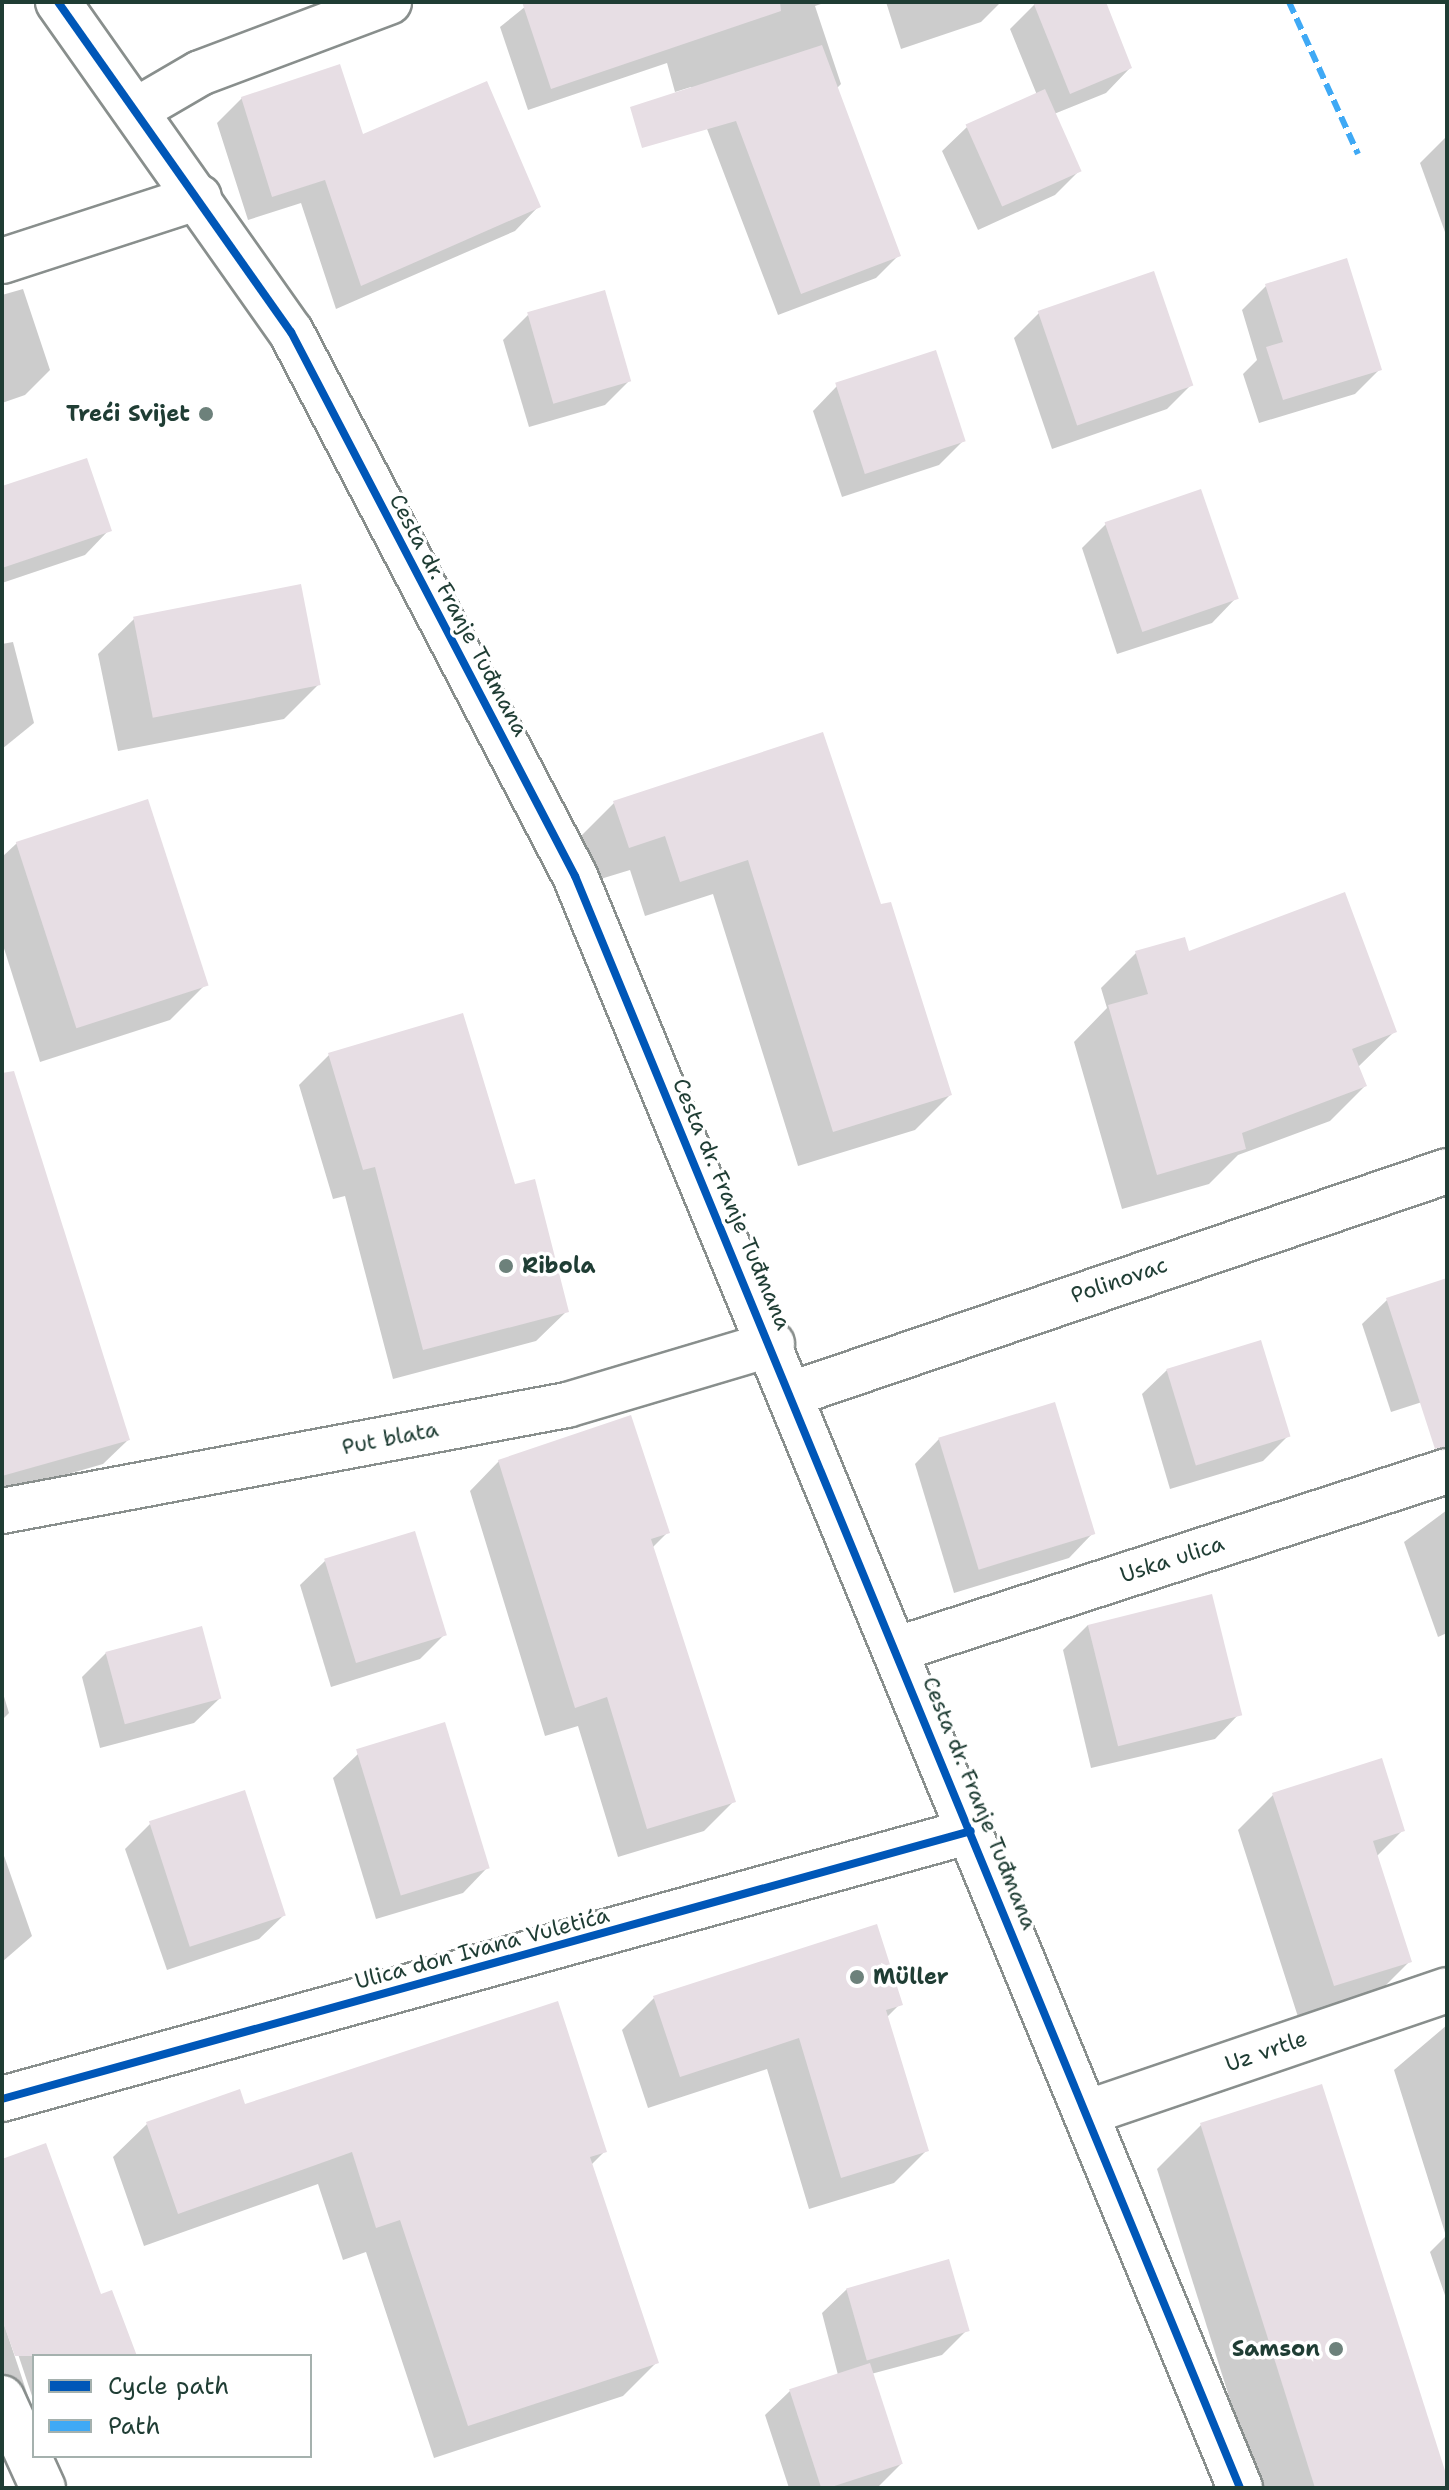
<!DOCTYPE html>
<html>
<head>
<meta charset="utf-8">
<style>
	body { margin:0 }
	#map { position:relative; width:1449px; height:2490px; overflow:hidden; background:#fff; font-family:"Shantell Sans",sans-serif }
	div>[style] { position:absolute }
	.shadow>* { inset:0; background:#0003 }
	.building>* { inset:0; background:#e7dee4; transform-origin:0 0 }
	.roads { filter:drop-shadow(2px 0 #898f8d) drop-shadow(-2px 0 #898f8d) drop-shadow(0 2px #898f8d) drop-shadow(0 -2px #898f8d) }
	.minor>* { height:44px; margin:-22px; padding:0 22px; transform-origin:22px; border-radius:22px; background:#fff }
	.major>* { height:44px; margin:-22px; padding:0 22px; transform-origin:22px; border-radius:22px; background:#fff }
	.quiet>* { height:6px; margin-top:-3px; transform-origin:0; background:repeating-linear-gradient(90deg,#3fa9f5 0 12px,transparent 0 18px) }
	.cycleway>* { height:8px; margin:-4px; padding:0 4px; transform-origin:4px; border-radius:4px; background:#0057b8 }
	.dots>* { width:22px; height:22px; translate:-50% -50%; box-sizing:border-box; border:4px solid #fff; border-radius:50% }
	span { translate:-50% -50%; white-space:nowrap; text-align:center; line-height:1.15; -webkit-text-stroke:7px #fff; paint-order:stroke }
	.poi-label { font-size:22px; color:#1f3d34; font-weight:700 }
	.right { translate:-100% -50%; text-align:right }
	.left { translate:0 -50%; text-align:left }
	.street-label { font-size:22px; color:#1f3d34 }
	.frame { position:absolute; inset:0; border:4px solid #1f3d34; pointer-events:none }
	.legend { position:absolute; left:32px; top:2354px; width:280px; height:104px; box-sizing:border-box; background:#fff; border:2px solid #a5b1ae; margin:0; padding:10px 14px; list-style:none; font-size:24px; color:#1f3d34 }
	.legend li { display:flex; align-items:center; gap:16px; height:40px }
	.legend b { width:40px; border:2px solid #a5b1ae }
</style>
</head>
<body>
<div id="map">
	<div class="shadow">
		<i style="clip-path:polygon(827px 2px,815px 6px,841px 84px,836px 89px,899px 255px,876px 278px,778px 315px,691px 87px,675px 92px,667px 63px,528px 110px,500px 27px,531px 2px)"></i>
		<i style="clip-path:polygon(886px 2px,1001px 2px,981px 22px,901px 49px)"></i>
		<i style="clip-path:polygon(1104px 2px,1130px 68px,1106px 93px,1054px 114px,1080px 170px,1055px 195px,978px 230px,942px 151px,967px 127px,1037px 95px,1010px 29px,1035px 4px)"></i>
		<i style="clip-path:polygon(242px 98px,361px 137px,539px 206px,515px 231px,336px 309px,301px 203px,248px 220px,217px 123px)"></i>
		<i style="clip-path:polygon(1447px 136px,1447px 231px,1445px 232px,1420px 163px)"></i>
		<i style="clip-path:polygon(1152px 274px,1191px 385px,1167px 409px,1052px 449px,1014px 338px,1039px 313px)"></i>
		<i style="clip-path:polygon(1266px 286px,1380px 369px,1355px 394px,1259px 423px,1243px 374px,1257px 360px,1242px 310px)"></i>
		<i style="clip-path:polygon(23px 289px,50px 370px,25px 395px,2px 403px,2px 295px)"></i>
		<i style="clip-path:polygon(528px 315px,629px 381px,605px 405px,529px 427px,503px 340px)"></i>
		<i style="clip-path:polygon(837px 386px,964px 440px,939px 465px,842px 497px,813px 411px)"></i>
		<i style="clip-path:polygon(2px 488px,109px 530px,85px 555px,2px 583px)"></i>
		<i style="clip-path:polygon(1106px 524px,1236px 598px,1212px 623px,1117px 654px,1082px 548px)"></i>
		<i style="clip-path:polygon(134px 619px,319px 684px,284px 719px,118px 751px,98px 654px)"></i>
		<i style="clip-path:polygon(13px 642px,34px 723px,2px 749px,2px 644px)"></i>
		<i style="clip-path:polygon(614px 803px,880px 907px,950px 1095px,915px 1130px,798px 1166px,713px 894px,645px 916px,630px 870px,594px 881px,579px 838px)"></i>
		<i style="clip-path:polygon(17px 843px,205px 985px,170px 1020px,40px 1062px,2px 942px,2px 857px)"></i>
		<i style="clip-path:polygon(1136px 953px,1187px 954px,1395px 1031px,1358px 1067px,1365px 1086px,1330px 1121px,1238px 1155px,1209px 1184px,1122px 1209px,1074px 1042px,1107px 1008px,1101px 988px)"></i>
		<i style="clip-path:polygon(329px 1055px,514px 1186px,567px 1311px,536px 1341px,393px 1379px,345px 1196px,333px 1199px,299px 1085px)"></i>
		<i style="clip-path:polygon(2px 1143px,128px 1440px,103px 1464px,2px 1493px)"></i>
		<i style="clip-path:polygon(1447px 1280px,1447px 1394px,1391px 1412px,1362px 1324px,1387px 1300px)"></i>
		<i style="clip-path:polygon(1167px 1370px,1288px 1436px,1263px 1461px,1170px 1489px,1142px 1394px)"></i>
		<i style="clip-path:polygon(939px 1439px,1093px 1533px,1069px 1558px,954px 1593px,915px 1464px)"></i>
		<i style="clip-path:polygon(499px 1461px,668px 1532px,652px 1548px,734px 1801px,704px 1831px,618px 1857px,578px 1726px,545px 1736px,470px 1491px)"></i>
		<i style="clip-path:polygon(1447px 1510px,1447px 1633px,1438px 1637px,1404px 1542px)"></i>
		<i style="clip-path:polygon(325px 1561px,445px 1634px,420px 1659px,331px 1687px,300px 1585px)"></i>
		<i style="clip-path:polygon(1088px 1625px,1239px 1714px,1215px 1739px,1091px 1768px,1063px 1650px)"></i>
		<i style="clip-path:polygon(106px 1653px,219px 1699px,194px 1723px,100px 1748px,82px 1677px)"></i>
		<i style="clip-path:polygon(2px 1690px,9px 1713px,2px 1720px)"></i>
		<i style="clip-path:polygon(358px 1754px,487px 1868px,463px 1893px,376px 1919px,333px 1778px)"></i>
		<i style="clip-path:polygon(1273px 1795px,1403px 1830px,1376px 1857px,1410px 1961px,1375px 1996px,1299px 2020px,1238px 1830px)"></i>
		<i style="clip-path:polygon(150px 1824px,284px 1915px,259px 1939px,167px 1970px,125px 1849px)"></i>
		<i style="clip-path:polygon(2px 1850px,32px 1936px,2px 1962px)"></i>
		<i style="clip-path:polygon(654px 1998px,900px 2004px,886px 2018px,927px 2150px,894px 2183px,809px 2209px,767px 2069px,648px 2108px,622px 2030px)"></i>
		<i style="clip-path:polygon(1447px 2025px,1447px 2301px,1430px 2252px,1446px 2236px,1394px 2070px)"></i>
		<i style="clip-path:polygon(1321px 2087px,1447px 2484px,1447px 2488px,1258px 2488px,1157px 2169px,1201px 2125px)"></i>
		<i style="clip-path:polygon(244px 2106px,605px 2151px,591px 2165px,657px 2362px,623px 2396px,434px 2458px,366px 2252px,343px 2260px,318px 2184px,144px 2246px,113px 2157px,147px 2124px)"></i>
		<i style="clip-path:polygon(2px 2161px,135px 2356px,34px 2356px,34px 2402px,2px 2306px)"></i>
		<i style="clip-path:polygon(847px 2289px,967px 2330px,942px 2355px,871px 2374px,901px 2464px,877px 2488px,789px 2488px,765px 2415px,790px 2391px,838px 2375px,822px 2313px)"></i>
		<i style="clip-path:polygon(2px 2318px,34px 2414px,34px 2423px,2px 2409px)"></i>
	</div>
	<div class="building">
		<i style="clip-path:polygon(522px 2px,780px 2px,781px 11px,551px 89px)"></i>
		<i style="clip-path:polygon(1033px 2px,1106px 2px,1132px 68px,1070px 94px)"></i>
		<i style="clip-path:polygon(822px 45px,901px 256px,801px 294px,736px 121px,642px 148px,630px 107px)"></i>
		<i style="clip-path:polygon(340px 64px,363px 134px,487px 81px,541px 207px,361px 286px,325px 180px,272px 197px,241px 97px)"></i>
		<i style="left:1045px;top:89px;width:90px;height:87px;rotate:66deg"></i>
		<i style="clip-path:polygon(1347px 258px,1382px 370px,1283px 400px,1266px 347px,1283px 342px,1265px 284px)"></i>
		<i style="left:1154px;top:271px;width:121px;height:123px;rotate:71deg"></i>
		<i style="left:605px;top:290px;width:95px;height:81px;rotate:74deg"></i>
		<i style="left:936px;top:350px;width:96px;height:106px;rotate:72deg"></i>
		<i style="clip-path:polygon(87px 458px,112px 531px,2px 568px,2px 486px)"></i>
		<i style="left:1201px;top:489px;width:116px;height:102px;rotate:71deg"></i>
		<i style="left:301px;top:584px;width:103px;height:171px;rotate:79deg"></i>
		<i style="clip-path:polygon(823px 732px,881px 904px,891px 902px,952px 1095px,833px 1132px,748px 860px,680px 882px,665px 836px,629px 848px,613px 801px)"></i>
		<i style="left:148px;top:799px;width:196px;height:139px;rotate:72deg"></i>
		<i style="clip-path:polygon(1345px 892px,1397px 1032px,1352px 1049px,1367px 1086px,1242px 1133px,1246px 1149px,1157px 1175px,1108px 1005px,1148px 994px,1135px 951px,1185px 937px,1189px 951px)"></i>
		<i style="clip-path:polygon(463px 1013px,515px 1184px,535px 1179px,569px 1312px,423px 1350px,375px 1167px,363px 1170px,328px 1053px)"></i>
		<i style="clip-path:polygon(14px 1071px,130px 1440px,2px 1476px,2px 1073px)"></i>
		<i style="clip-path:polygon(1447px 1278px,1447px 1447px,1435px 1449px,1386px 1298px)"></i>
		<i style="left:1261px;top:1340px;width:101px;height:99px;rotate:73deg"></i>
		<i style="left:1055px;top:1402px;width:138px;height:122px;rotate:73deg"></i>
		<i style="clip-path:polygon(631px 1415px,670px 1533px,651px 1539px,736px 1802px,647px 1829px,607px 1697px,575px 1708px,498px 1460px)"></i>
		<i style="left:415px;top:1531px;width:109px;height:95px;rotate:73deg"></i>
		<i style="left:1212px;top:1594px;width:125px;height:128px;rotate:76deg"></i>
		<i style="left:202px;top:1626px;width:75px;height:100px;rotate:75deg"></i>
		<i style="left:445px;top:1722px;width:153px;height:93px;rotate:73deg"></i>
		<i style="clip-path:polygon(1382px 1758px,1405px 1831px,1373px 1841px,1412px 1962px,1334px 1986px,1272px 1793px)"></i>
		<i style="left:245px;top:1790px;width:132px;height:101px;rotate:72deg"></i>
		<i style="clip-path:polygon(877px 1924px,903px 2005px,886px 2010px,929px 2151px,841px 2178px,799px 2038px,680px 2077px,653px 1996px)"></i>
		<i style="clip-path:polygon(558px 2001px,607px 2152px,590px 2157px,659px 2363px,468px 2426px,400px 2220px,376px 2228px,352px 2152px,178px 2214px,146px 2122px,240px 2089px,245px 2104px)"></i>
		<i style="clip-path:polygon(1322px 2084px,1447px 2477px,1447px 2488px,1315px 2488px,1200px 2123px)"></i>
		<i style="clip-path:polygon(46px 2143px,101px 2294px,112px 2290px,137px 2356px,15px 2356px,2px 2320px,2px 2159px)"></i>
		<i style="left:949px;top:2259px;width:75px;height:107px;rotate:74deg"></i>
		<i style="left:870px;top:2363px;width:106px;height:85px;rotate:72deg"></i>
	</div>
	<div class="roads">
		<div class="minor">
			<i style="left:140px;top:108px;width:69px;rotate:-30.3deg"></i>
			<i style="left:200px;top:73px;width:202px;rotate:-20.6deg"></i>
			<i style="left:2px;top:261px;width:207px;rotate:-18deg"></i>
			<i style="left:792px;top:1394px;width:692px;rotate:-18.8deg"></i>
			<i style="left:2px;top:1511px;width:575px;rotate:-10.63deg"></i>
			<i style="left:567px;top:1405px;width:214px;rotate:-16.6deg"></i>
			<i style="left:898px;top:1649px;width:577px;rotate:-17.96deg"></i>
			<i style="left:2px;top:2099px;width:1005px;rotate:-15.46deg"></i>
			<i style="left:1086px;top:2113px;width:381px;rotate:-18.8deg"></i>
			<i style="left:2px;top:2398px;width:99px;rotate:65.5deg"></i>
		</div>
		<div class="major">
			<i style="left:58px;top:2px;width:404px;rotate:54.8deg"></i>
			<i style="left:291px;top:332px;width:614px;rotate:62.43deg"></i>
			<i style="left:575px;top:876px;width:1744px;rotate:67.58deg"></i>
		</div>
	</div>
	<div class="quiet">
		<i style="left:1289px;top:2px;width:167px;rotate:65.6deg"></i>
	</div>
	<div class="cycleway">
		<i style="left:58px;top:2px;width:404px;rotate:54.8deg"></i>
		<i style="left:291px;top:332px;width:614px;rotate:62.43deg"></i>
		<i style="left:575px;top:876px;width:1744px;rotate:67.58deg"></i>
		<i style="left:2px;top:2099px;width:1005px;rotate:-15.46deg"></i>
	</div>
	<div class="dots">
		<i style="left:206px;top:414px;background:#6d817b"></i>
		<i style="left:506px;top:1266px;background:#6d817b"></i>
		<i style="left:857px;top:1977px;background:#6d817b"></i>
		<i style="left:1336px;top:2349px;background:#6d817b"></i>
	</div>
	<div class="poi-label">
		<span class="right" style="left:190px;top:414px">Treći Svijet</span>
		<span class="left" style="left:522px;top:1266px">Ribola</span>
		<span class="left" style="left:873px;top:1977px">Müller</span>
		<span class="right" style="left:1320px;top:2349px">Samson</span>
	</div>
	<div class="street-label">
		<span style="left:459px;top:615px;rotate:62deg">Cesta dr. Franje Tuđmana</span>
		<span style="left:732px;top:1204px;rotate:67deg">Cesta dr. Franje Tuđmana</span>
		<span style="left:1119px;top:1280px;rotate:-19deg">Polinovac</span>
		<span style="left:390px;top:1438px;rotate:-11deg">Put blata</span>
		<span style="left:1172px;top:1559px;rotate:-18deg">Uska ulica</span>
		<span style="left:980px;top:1803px;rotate:68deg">Cesta dr. Franje Tuđmana</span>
		<span style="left:482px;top:1948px;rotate:-15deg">Ulica don Ivana Vuletića</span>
		<span style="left:1266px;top:2051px;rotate:-19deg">Uz vrtle</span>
	</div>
	<div class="frame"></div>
	<ul class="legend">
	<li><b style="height:10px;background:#0057b8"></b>Cycle path</li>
	<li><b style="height:10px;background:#3fa9f5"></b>Path</li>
	</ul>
</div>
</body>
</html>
